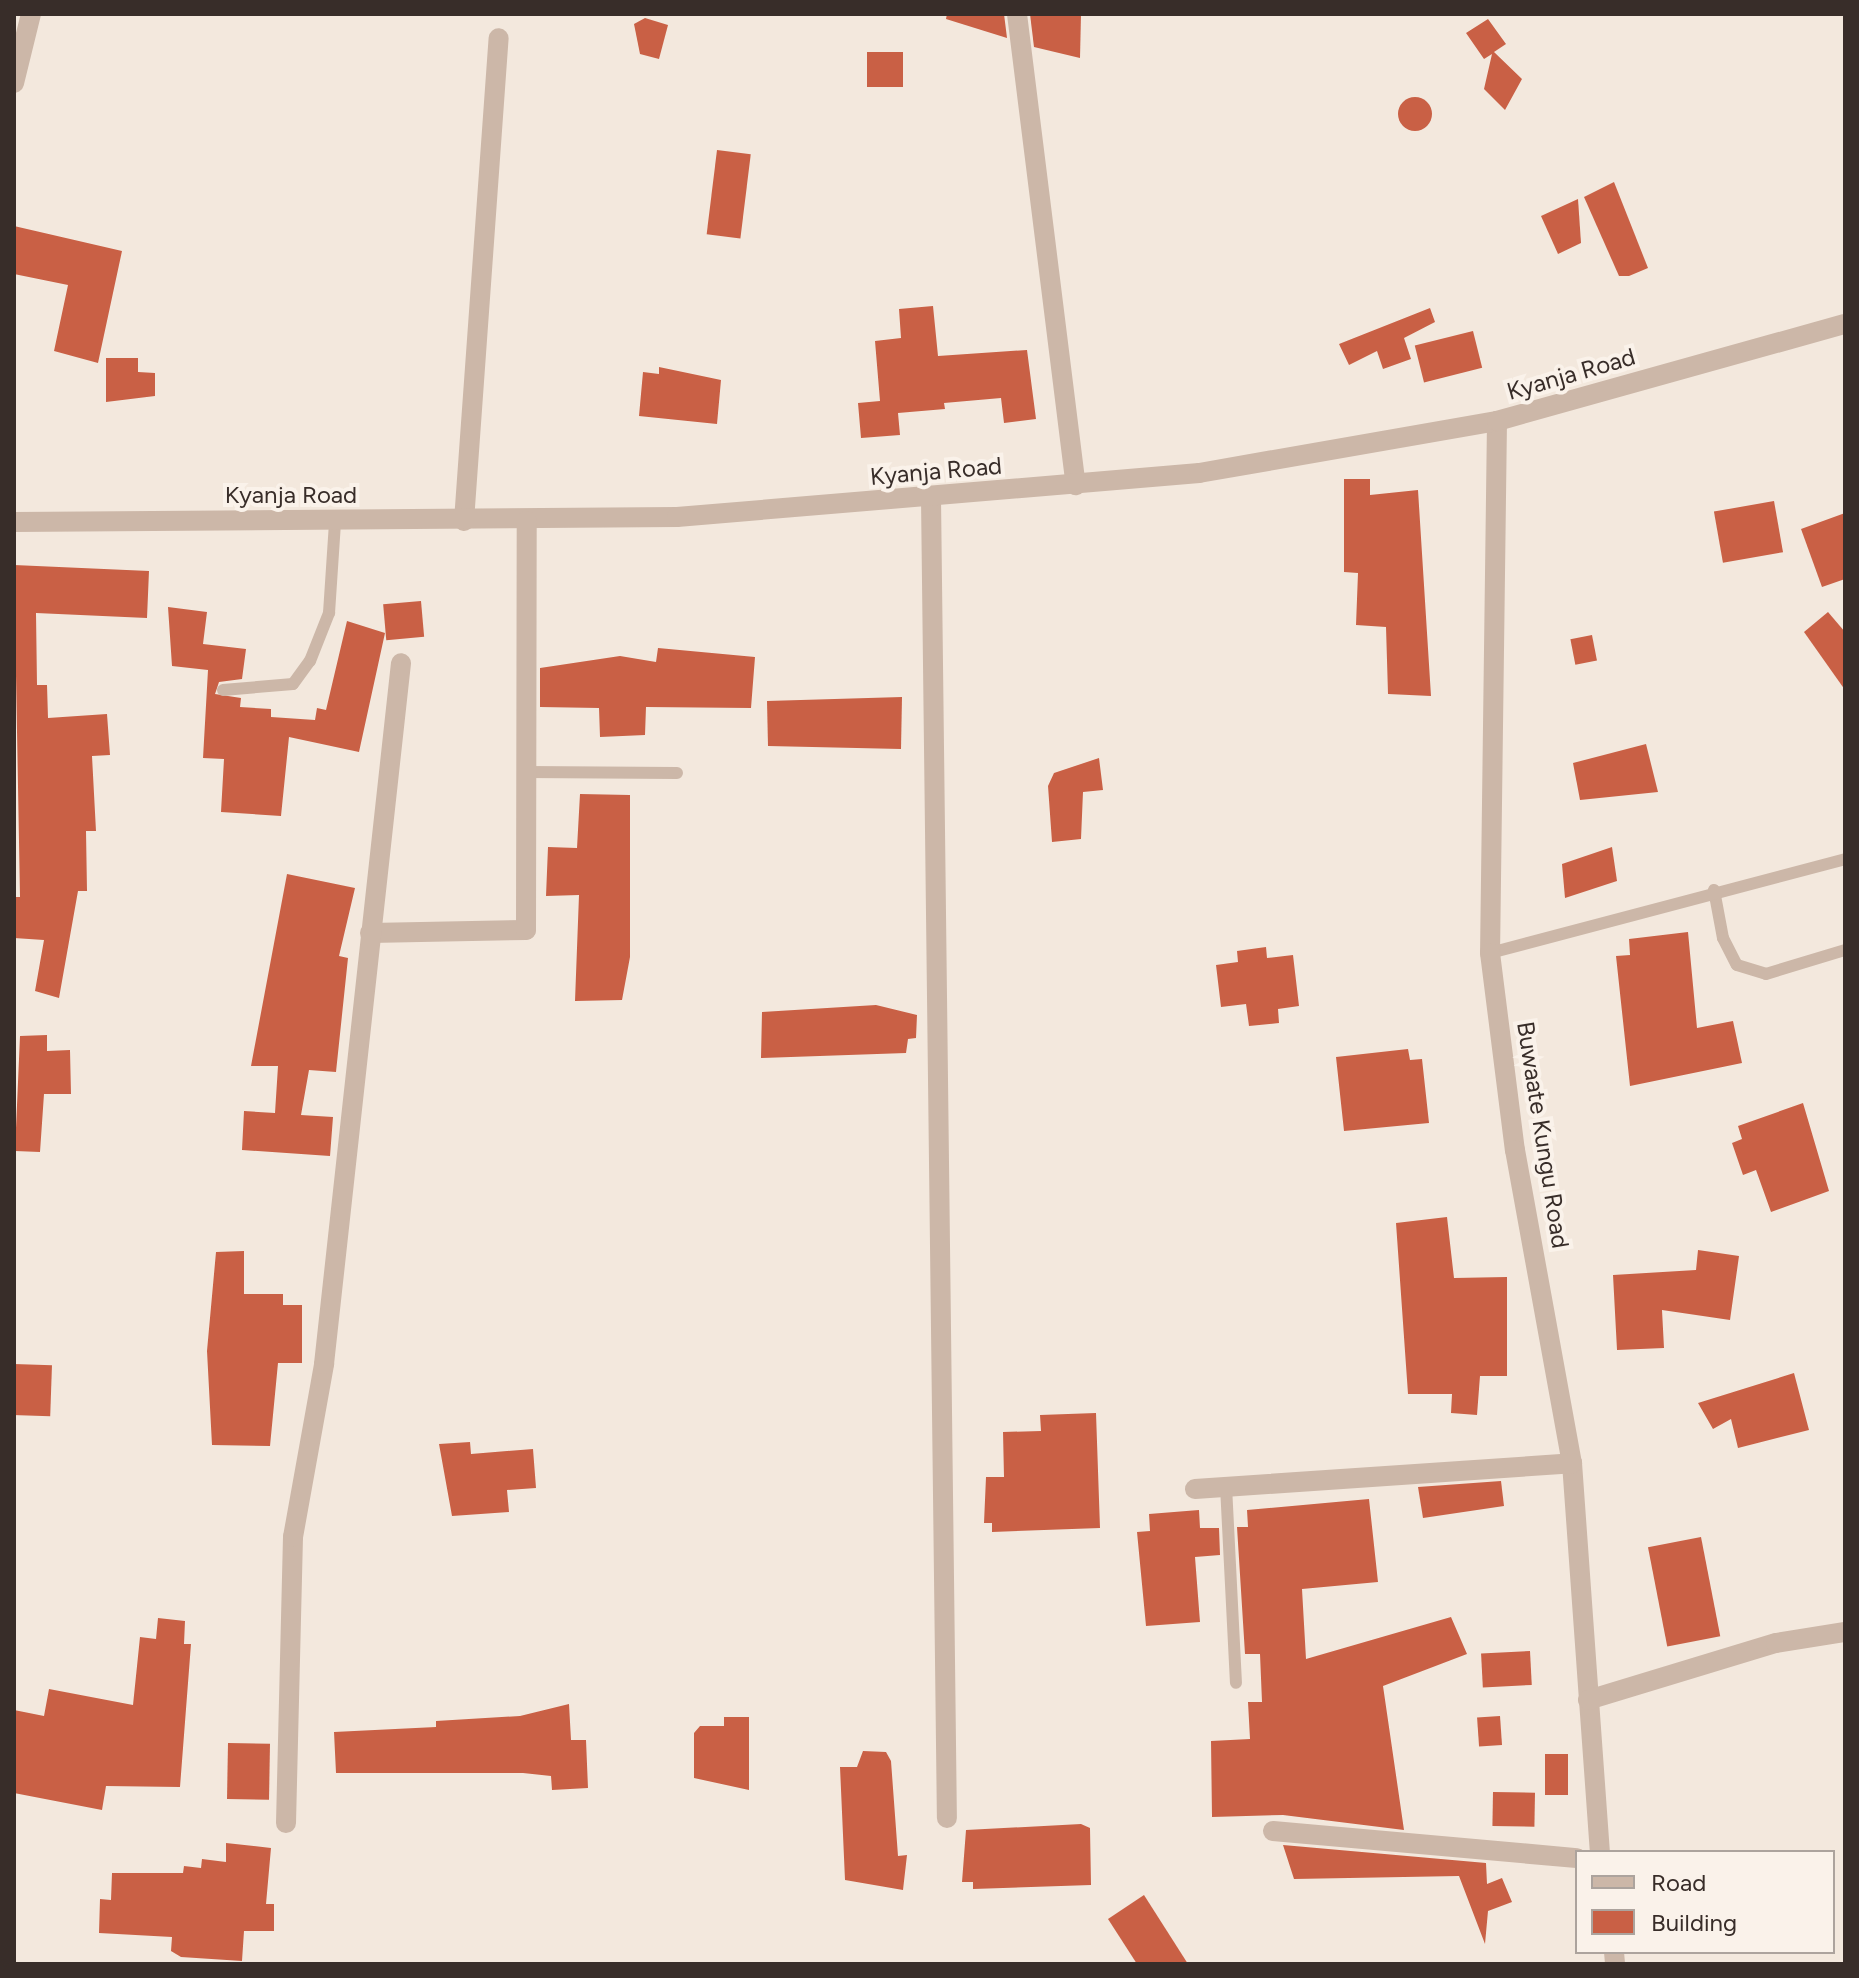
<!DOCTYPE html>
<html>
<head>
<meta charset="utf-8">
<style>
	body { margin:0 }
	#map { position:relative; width:1859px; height:1978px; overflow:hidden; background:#f3e8dd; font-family:Figtree,sans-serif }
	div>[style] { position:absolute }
	.building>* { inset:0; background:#c96045; transform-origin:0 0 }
	.round { border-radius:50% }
	.service>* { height:12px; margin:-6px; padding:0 6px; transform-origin:6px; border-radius:6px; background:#ccb7a8 }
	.minor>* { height:20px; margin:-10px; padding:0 10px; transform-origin:10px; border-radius:10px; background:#ccb7a8 }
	span { translate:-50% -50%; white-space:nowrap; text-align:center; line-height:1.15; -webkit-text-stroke:8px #faf2ea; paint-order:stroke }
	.street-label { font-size:24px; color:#382d29 }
	.frame { position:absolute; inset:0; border:16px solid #382d29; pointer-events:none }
	.legend { position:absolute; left:1575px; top:1850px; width:260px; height:104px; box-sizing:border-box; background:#faf2ea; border:2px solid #aca39d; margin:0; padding:10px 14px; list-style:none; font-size:24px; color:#382d29 }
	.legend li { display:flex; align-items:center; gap:16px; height:40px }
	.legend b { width:40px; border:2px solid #aca39d }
</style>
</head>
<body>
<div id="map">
	<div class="building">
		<i style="clip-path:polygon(947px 14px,1004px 14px,1007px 38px,946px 19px)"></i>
		<i style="clip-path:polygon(1030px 14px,1081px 14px,1080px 58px,1034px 47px)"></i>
		<i style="clip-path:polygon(645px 18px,668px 25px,659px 59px,640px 54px,634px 24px)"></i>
		<i style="clip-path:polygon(1488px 19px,1506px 44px,1494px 52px,1522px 79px,1505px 110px,1484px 89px,1492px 54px,1484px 59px,1466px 33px)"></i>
		<i style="left:867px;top:52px;width:36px;height:35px"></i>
		<i class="round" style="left:1398px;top:97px;width:34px;height:34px"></i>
		<i style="left:717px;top:150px;width:34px;height:85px;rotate:7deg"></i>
		<i style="clip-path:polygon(1614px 182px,1648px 268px,1629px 276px,1619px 276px,1584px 197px)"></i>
		<i style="clip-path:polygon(1578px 199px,1581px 243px,1558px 254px,1541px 216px)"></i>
		<i style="clip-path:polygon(14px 226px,122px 251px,98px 363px,54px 351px,68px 285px,14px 274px)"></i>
		<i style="clip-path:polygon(933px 306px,938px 356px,1027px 350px,1036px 419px,1004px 423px,1001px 398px,944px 403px,945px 409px,898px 413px,900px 435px,861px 438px,858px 403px,880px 401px,875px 341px,901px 338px,899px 309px)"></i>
		<i style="clip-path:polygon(1430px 308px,1435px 322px,1404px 338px,1411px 359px,1383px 369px,1377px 351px,1349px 365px,1339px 344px)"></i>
		<i style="left:1473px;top:331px;width:38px;height:60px;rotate:76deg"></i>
		<i style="clip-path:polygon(106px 358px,138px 358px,138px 372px,155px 373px,155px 396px,106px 402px)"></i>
		<i style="clip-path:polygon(659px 367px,721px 380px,717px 424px,639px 416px,643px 372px,659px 374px)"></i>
		<i style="clip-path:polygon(1344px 479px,1370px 479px,1370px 495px,1418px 490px,1431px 696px,1388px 694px,1386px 627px,1356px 625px,1358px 573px,1344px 572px)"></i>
		<i style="left:1774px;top:501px;width:52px;height:61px;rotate:80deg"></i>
		<i style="clip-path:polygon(1845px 513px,1845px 579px,1822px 587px,1801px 529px)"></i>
		<i style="clip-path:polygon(14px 565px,149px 571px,147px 618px,36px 613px,37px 685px,47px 685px,48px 718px,107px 714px,110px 755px,92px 756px,96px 831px,86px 831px,87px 891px,78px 891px,59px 998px,35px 991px,44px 940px,14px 938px,14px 897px,20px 897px)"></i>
		<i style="left:421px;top:601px;width:36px;height:38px;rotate:85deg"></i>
		<i style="clip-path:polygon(168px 607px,207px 612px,203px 644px,246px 649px,242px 679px,219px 682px,215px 694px,241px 698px,240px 707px,271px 709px,271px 717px,315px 720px,317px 708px,326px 710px,347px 621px,385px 633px,359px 752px,289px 737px,281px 816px,221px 812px,224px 759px,203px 758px,208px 670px,172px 666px)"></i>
		<i style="clip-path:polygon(1828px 612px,1845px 632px,1845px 690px,1804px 632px)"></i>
		<i style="left:1592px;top:635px;width:26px;height:22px;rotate:79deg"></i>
		<i style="clip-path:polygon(658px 648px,755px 657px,751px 708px,646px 707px,645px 735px,600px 737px,599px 708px,540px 707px,540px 668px,620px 656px,656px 662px)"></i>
		<i style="clip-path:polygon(902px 697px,901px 749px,768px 746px,767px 701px)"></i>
		<i style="clip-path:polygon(1646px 744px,1658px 792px,1580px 800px,1573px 763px)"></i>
		<i style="clip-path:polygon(1099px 758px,1103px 790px,1083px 792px,1081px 839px,1052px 842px,1048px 786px,1054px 773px)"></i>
		<i style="clip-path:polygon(580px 794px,630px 795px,630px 957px,622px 1000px,575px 1001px,579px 895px,546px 896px,548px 847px,577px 848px)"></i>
		<i style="clip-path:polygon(1612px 847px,1617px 881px,1565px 898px,1562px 864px)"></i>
		<i style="clip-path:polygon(287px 874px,355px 888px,339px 956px,348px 958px,336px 1072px,309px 1070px,301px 1115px,333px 1117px,330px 1156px,242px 1150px,244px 1111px,275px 1113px,278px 1066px,251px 1066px)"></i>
		<i style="clip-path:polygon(1688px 932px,1697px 1028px,1733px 1021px,1742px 1063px,1630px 1086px,1616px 956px,1630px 955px,1629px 939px)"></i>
		<i style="clip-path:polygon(1266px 947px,1267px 958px,1293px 955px,1299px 1006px,1278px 1009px,1279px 1023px,1249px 1026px,1246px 1004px,1221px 1007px,1216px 965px,1238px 962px,1237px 951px)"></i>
		<i style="clip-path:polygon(876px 1005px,917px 1015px,916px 1038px,908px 1039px,906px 1053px,761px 1058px,762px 1012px)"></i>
		<i style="clip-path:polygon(47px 1035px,47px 1051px,70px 1050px,71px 1094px,44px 1094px,40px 1152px,15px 1151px,20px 1036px)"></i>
		<i style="clip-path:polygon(1408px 1049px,1410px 1060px,1422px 1059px,1429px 1123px,1344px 1131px,1336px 1057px)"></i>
		<i style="clip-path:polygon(1803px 1103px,1829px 1191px,1771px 1212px,1756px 1170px,1743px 1175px,1732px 1143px,1742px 1139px,1738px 1126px)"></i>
		<i style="clip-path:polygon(1447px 1217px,1454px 1278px,1507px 1277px,1507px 1376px,1480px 1376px,1477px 1415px,1451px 1413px,1452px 1394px,1408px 1394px,1396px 1223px)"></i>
		<i style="clip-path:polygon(1698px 1250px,1739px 1256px,1730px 1320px,1662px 1310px,1664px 1348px,1617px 1350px,1613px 1275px,1696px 1270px)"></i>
		<i style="clip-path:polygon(244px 1251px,244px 1294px,283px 1294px,283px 1305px,302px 1305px,302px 1363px,278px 1363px,270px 1446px,212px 1445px,207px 1351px,216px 1252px)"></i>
		<i style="left:14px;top:1364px;width:38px;height:51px;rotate:2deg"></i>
		<i style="clip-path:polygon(1794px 1373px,1809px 1430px,1738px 1448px,1731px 1419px,1713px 1429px,1698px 1403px)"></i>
		<i style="clip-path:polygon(1096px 1413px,1100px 1528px,992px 1532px,992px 1523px,984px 1523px,986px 1477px,1004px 1477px,1003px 1432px,1041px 1431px,1040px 1415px)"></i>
		<i style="clip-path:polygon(470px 1442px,471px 1454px,533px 1449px,536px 1488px,507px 1490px,509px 1512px,452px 1516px,439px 1444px)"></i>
		<i style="clip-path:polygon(1501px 1481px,1504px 1506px,1423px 1518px,1418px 1487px)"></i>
		<i style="clip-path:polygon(1369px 1499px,1378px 1582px,1302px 1589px,1306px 1659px,1451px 1617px,1467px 1654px,1383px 1686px,1404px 1830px,1283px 1815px,1212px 1817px,1211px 1741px,1250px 1739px,1248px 1702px,1262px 1702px,1260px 1654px,1245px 1654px,1237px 1527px,1248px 1527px,1247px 1510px)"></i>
		<i style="clip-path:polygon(1199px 1510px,1200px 1528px,1219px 1528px,1220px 1555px,1195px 1557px,1200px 1622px,1146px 1626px,1137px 1532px,1150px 1531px,1149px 1514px)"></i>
		<i style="left:1701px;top:1537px;width:101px;height:54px;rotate:79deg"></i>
		<i style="clip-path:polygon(158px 1618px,185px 1621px,184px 1644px,191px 1644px,180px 1787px,106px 1786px,102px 1810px,14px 1793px,14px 1710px,44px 1716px,49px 1689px,133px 1705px,140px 1637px,156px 1639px)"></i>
		<i style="left:1530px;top:1651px;width:34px;height:49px;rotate:87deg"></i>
		<i style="clip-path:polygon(569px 1704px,571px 1740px,586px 1740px,588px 1788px,552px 1790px,551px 1776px,523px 1773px,336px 1773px,334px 1732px,436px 1727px,436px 1721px,520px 1716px)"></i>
		<i style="left:1500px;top:1716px;width:29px;height:23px;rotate:86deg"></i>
		<i style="clip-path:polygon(724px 1717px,749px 1717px,749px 1790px,694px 1778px,694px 1733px,700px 1726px,724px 1726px)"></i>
		<i style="left:228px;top:1743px;width:42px;height:56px;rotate:1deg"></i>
		<i style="clip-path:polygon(863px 1751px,886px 1752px,891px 1761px,898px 1856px,907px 1855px,903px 1890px,845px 1880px,840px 1767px,857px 1767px)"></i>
		<i style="left:1545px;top:1754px;width:23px;height:41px"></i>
		<i style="left:1493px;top:1792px;width:42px;height:34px;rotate:1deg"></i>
		<i style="clip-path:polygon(1081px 1824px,1090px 1828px,1091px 1885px,973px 1889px,973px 1882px,962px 1882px,966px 1830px)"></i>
		<i style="clip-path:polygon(226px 1843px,271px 1848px,266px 1904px,274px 1904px,274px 1931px,244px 1931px,242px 1961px,181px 1957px,171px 1951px,172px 1937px,99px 1933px,100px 1899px,111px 1900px,112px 1873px,183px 1873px,184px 1866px,201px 1868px,202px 1859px,226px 1862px)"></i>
		<i style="clip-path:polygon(1283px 1845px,1486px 1863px,1487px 1884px,1502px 1878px,1512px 1902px,1488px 1911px,1485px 1944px,1459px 1876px,1294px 1879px)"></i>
		<i style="clip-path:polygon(1144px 1895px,1188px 1964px,1137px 1964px,1108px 1919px)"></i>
	</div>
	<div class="service">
		<i style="left:223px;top:690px;width:70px;rotate:-4.9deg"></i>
		<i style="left:293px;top:684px;width:29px;rotate:-54deg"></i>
		<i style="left:310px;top:661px;width:52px;rotate:-68.4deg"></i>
		<i style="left:329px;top:613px;width:91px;rotate:-86.2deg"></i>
		<i style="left:526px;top:772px;width:151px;rotate:0.4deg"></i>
		<i style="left:1714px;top:890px;width:49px;rotate:79.4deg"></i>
		<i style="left:1723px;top:938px;width:30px;rotate:63deg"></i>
		<i style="left:1737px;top:965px;width:30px;rotate:17deg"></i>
		<i style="left:1766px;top:974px;width:83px;rotate:-16.9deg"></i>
		<i style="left:1490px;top:953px;width:367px;rotate:-14.8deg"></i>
		<i style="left:1226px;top:1486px;width:197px;rotate:87.1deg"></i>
	</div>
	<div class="minor">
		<i style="left:1017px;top:14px;width:475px;rotate:82.9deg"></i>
		<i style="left:14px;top:83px;width:71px;rotate:-76.2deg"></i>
		<i style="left:1497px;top:421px;width:532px;rotate:90.75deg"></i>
		<i style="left:1490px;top:953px;width:199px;rotate:82.8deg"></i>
		<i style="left:1515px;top:1150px;width:318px;rotate:79.7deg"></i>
		<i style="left:1572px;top:1463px;width:390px;rotate:85.9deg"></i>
		<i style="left:931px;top:498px;width:1320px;rotate:89.31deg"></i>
		<i style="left:464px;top:521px;width:484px;rotate:-85.9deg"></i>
		<i style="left:14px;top:522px;width:663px;rotate:-0.43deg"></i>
		<i style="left:677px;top:517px;width:524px;rotate:-4.82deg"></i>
		<i style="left:1199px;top:473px;width:303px;rotate:-9.9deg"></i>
		<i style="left:1497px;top:421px;width:361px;rotate:-15.6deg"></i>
		<i style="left:370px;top:933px;width:156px;rotate:-1.1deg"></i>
		<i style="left:526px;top:930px;width:409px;rotate:-89.9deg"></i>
		<i style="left:1195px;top:1489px;width:378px;rotate:-3.9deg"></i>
		<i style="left:1588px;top:1700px;width:196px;rotate:-16.9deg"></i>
		<i style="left:1776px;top:1643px;width:70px;rotate:-9.1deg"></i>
		<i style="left:286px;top:1823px;width:286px;rotate:-88.6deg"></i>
		<i style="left:293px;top:1537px;width:176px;rotate:-79.8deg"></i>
		<i style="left:324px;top:1364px;width:705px;rotate:-83.73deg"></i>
		<i style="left:1273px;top:1831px;width:305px;rotate:5.1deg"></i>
		<i style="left:1614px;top:1952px;width:12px;rotate:85deg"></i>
	</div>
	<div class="street-label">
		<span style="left:1571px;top:374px;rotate:-16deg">Kyanja Road</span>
		<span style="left:936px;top:471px;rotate:-5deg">Kyanja Road</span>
		<span style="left:291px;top:495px">Kyanja Road</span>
		<span style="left:1543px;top:1135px;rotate:81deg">Buwaate Kungu Road</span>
	</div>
	<div class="frame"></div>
	<ul class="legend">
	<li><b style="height:10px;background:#ccb7a8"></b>Road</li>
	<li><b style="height:22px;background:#c96045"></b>Building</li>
	</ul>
</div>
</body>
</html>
